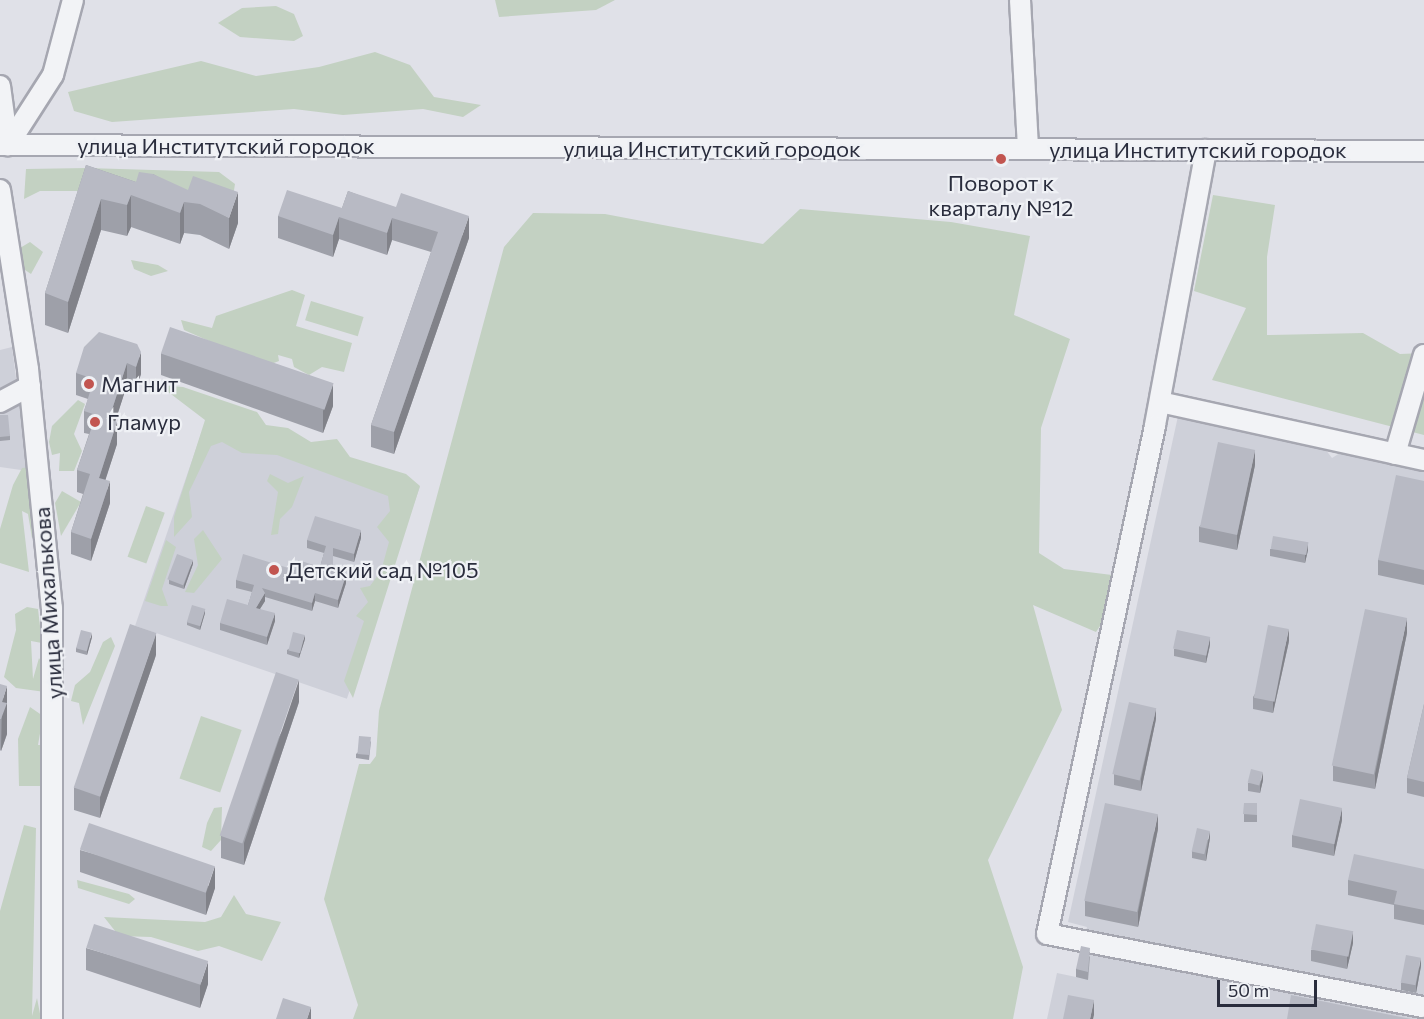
<!DOCTYPE html>
<html>
<head>
<meta charset="utf-8">
<style>
	body { margin:0 }
	#map { position:relative; width:1424px; height:1019px; overflow:hidden; background:#e0e1e8; font-family:Commissioner,sans-serif }
	div>[style] { position:absolute }
	.built>* { inset:0; background:#ced0d9; transform-origin:0 0 }
	.green>* { inset:0; background:#c3d1c2; transform-origin:0 0 }
	.roads { filter:drop-shadow(2px 0 #a6a7b1) drop-shadow(-2px 0 #a6a7b1) drop-shadow(0 2px #a6a7b1) drop-shadow(0 -2px #a6a7b1) }
	.minor>* { height:20px; margin:-10px; padding:0 10px; transform-origin:10px; border-radius:10px; background:#f2f3f6 }
	.wall>* { inset:0; background:#9ea0a9; transform-origin:0 0 }
	.shaded-wall>* { inset:0; background:#818289 }
	.building>* { inset:0; background:#b8bac4; transform-origin:0 0 }
	.dots>* { width:16px; height:16px; translate:-50% -50%; box-sizing:border-box; border:3px solid #eff1f5; border-radius:50% }
	span { translate:-50% -50%; white-space:nowrap; text-align:center; line-height:1.15; -webkit-text-stroke:4.5px #eff1f5; paint-order:stroke }
	.street-label { font-size:22px; color:#2a2d3d }
	.poi-label { font-size:22px; color:#2a2d3d }
	.left { translate:0 -50%; text-align:left }
	.scale { position:absolute; left:1217px; top:980px; width:100px; height:27px; box-sizing:border-box; border:3px solid #2a2d3d; border-top:0; padding-left:8px; font-size:18px; line-height:21px; white-space:nowrap; color:#2a2d3d; -webkit-text-stroke:4px #eff1f5; paint-order:stroke }
</style>
</head>
<body>
<div id="map">
	<div class="built">
		<i style="clip-path:polygon(12px 347px,28px 471px,0 467px,0 350px)"></i>
		<i style="left:208px;top:414px;width:224px;height:224px;rotate:19deg"></i>
		<i style="clip-path:polygon(1178px 416px,1322px 445px,1332px 458px,1348px 448px,1424px 465px,1424px 1019px,1047px 1019px,1057px 973px,1076px 977px,1084px 941px,1087px 927px,1068px 922px)"></i>
	</div>
	<div class="green">
		<i style="clip-path:polygon(495px 0,615px 0,596px 10px,499px 17px)"></i>
		<i style="clip-path:polygon(276px 6px,294px 14px,303px 36px,294px 41px,240px 37px,218px 23px,242px 8px)"></i>
		<i style="clip-path:polygon(375px 52px,410px 65px,434px 97px,481px 105px,463px 117px,423px 109px,343px 115px,294px 109px,112px 122px,74px 111px,68px 92px,201px 61px,256px 76px,319px 67px)"></i>
		<i style="clip-path:polygon(87px 168px,219px 172px,235px 184px,231px 209px,85px 191px,40px 191px,24px 199px,26px 169px)"></i>
		<i style="clip-path:polygon(1213px 195px,1275px 205px,1267px 257px,1267px 335px,1363px 333px,1400px 354px,1424px 353px,1424px 435px,1212px 380px,1246px 308px,1194px 291px)"></i>
		<i style="clip-path:polygon(800px 209px,951px 222px,1030px 236px,1014px 315px,1070px 339px,1041px 428px,1039px 553px,1064px 569px,1112px 575px,1114px 605px,1096px 632px,1033px 605px,1062px 710px,988px 860px,1023px 967px,1013px 1019px,353px 1019px,358px 1005px,324px 899px,359px 764px,370px 764px,376px 756px,379px 711px,504px 247px,533px 213px,605px 214px,763px 244px)"></i>
		<i style="clip-path:polygon(30px 242px,43px 252px,31px 274px,22px 268px,20px 248px)"></i>
		<i style="clip-path:polygon(131px 260px,158px 265px,168px 271px,151px 276px,134px 269px)"></i>
		<i style="clip-path:polygon(292px 290px,305px 295px,296px 326px,352px 343px,344px 372px,322px 367px,309px 375px,294px 367px,292px 359px,278px 355px,279px 361px,266px 366px,184px 330px,181px 320px,212px 328px,216px 316px)"></i>
		<i style="left:311px;top:301px;width:55px;height:20px;rotate:17deg"></i>
		<i style="clip-path:polygon(159px 385px,183px 387px,257px 412px,266px 425px,288px 428px,311px 442px,337px 439px,350px 457px,406px 474px,420px 486px,353px 698px,344px 681px,364px 621px,356px 616px,368px 602px,360px 588px,370px 586px,381px 571px,389px 542px,377px 527px,390px 511px,388px 496px,277px 455px,242px 453px,222px 442px,211px 446px,189px 492px,192px 517px,174px 537px,174px 517px,205px 420px)"></i>
		<i style="clip-path:polygon(78px 400px,85px 404px,74px 434px,82px 451px,74px 471px,59px 471px,60px 453px,52px 455px,49px 442px,52px 426px)"></i>
		<i style="clip-path:polygon(30px 467px,38px 533px,32px 538px,28px 514px,22px 511px,29px 572px,0 563px,0 529px,13px 485px,22px 468px)"></i>
		<i style="clip-path:polygon(270px 474px,288px 483px,304px 476px,292px 507px,280px 519px,278px 534px,271px 535px,278px 492px,267px 481px)"></i>
		<i style="clip-path:polygon(62px 491px,81px 502px,61px 536px,55px 503px)"></i>
		<i style="left:146px;top:506px;width:20px;height:54px;rotate:20deg"></i>
		<i style="clip-path:polygon(203px 530px,222px 559px,194px 593px,185px 592px,198px 565px,194px 539px)"></i>
		<i style="clip-path:polygon(166px 540px,176px 547px,162px 589px,168px 606px,161px 606px,145px 601px)"></i>
		<i style="clip-path:polygon(27px 607px,38px 609px,42px 643px,31px 641px,33px 679px,39px 658px,46px 670px,45px 692px,16px 688px,4px 677px,16px 630px,15px 614px)"></i>
		<i style="clip-path:polygon(111px 637px,115px 646px,83px 725px,79px 703px,71px 701px,75px 685px,90px 672px,103px 642px)"></i>
		<i style="clip-path:polygon(30px 707px,43px 716px,38px 745px,45px 745px,45px 786px,19px 786px,18px 739px)"></i>
		<i style="left:201px;top:716px;width:43px;height:66px;rotate:19deg"></i>
		<i style="clip-path:polygon(222px 807px,221px 840px,211px 851px,202px 847px,207px 823px,214px 808px)"></i>
		<i style="clip-path:polygon(24px 825px,36px 828px,32px 1016px,37px 998px,41px 1019px,0 1019px,0 911px)"></i>
		<i style="clip-path:polygon(77px 880px,129px 894px,135px 899px,129px 904px,78px 888px)"></i>
		<i style="clip-path:polygon(234px 895px,246px 914px,281px 922px,262px 961px,219px 946px,198px 951px,151px 937px,119px 936px,104px 917px,205px 922px,221px 917px)"></i>
	</div>
	<div class="roads">
		<div class="minor">
			<i style="left:1020px;top:0;width:149px;rotate:86.9deg"></i>
			<i style="left:0;top:86px;width:60px;rotate:82.3deg"></i>
			<i style="left:0;top:145px;width:1424px;rotate:0.24deg"></i>
			<i style="left:8px;top:145px;width:83px;rotate:-57.3deg"></i>
			<i style="left:53px;top:75px;width:78px;rotate:-75.1deg"></i>
			<i style="left:1206px;top:150px;width:281px;rotate:100.5deg"></i>
			<i style="left:1155px;top:426px;width:519px;rotate:102deg"></i>
			<i style="left:1047px;top:934px;width:384px;rotate:11deg"></i>
			<i style="left:0;top:190px;width:181px;rotate:81.1deg"></i>
			<i style="left:28px;top:369px;width:240px;rotate:84.3deg"></i>
			<i style="left:52px;top:608px;width:411px;rotate:90deg"></i>
			<i style="left:0;top:402px;width:34px;rotate:-28deg"></i>
			<i style="left:1160px;top:402px;width:270px;rotate:12.4deg"></i>
			<i style="left:1395px;top:454px;width:103px;rotate:-73.7deg"></i>
		</div>
	</div>
	<div class="wall">
		<i style="clip-path:polygon(86px 165px,136px 182px,153px 174px,238px 223px,229px 249px,200px 235px,184px 233px,180px 244px,131px 227px,127px 236px,101px 230px,68px 333px,45px 325px,45px 293px)"></i>
		<i style="clip-path:polygon(348px 191px,469px 238px,394px 454px,371px 447px,371px 425px,431px 252px,392px 240px,387px 255px,339px 239px,333px 257px,278px 238px,278px 216px,342px 208px)"></i>
		<i style="clip-path:polygon(137px 344px,141px 374px,136px 389px,127px 385px,115px 421px,117px 444px,105px 480px,110px 503px,91px 561px,71px 554px,71px 532px,83px 494px,77px 492px,77px 470px,89px 434px,84px 433px,84px 411px,88px 399px,76px 395px,76px 373px)"></i>
		<i style="clip-path:polygon(161px 353px,333px 406px,323px 433px,161px 375px)"></i>
		<i style="clip-path:polygon(0 415px,10px 436px,10px 440px,0 441px)"></i>
		<i style="clip-path:polygon(1255px 465px,1237px 550px,1199px 542px,1199px 527px)"></i>
		<i style="clip-path:polygon(1424px 481px,1424px 585px,1378px 575px,1378px 560px)"></i>
		<i style="clip-path:polygon(361px 538px,354px 562px,333px 556px,333px 571px,346px 583px,338px 608px,315px 601px,312px 611px,265px 597px,265px 601px,260px 609px,275px 621px,267px 645px,220px 630px,220px 623px,248px 605px,252px 592px,236px 588px,236px 580px,295px 570px,320px 567px,324px 553px,307px 548px,307px 540px)"></i>
		<i style="clip-path:polygon(1270px 549px,1308px 550px,1305px 563px,1270px 556px)"></i>
		<i style="clip-path:polygon(193px 564px,184px 589px,169px 584px,169px 580px)"></i>
		<i style="clip-path:polygon(205px 613px,200px 630px,187px 625px,187px 622px)"></i>
		<i style="clip-path:polygon(1407px 633px,1375px 789px,1333px 781px,1333px 766px)"></i>
		<i style="clip-path:polygon(92px 637px,87px 655px,76px 652px,76px 648px)"></i>
		<i style="clip-path:polygon(305px 639px,299px 658px,287px 654px,287px 650px)"></i>
		<i style="clip-path:polygon(1289px 641px,1273px 713px,1253px 709px,1253px 697px)"></i>
		<i style="clip-path:polygon(1210px 645px,1206px 663px,1174px 656px,1174px 649px)"></i>
		<i style="clip-path:polygon(156px 655px,100px 818px,74px 810px,74px 788px)"></i>
		<i style="clip-path:polygon(0 684px,7px 718px,7px 734px,1px 751px,0 750px)"></i>
		<i style="clip-path:polygon(299px 702px,244px 865px,221px 858px,221px 836px)"></i>
		<i style="clip-path:polygon(1424px 704px,1424px 797px,1407px 793px,1407px 778px)"></i>
		<i style="clip-path:polygon(1156px 719px,1141px 791px,1114px 785px,1114px 774px)"></i>
		<i style="clip-path:polygon(371px 741px,369px 760px,356px 758px,356px 754px)"></i>
		<i style="clip-path:polygon(1263px 780px,1260px 793px,1248px 791px,1248px 783px)"></i>
		<i style="left:1244px;top:803px;width:13px;height:19px"></i>
		<i style="clip-path:polygon(1342px 820px,1334px 856px,1292px 847px,1292px 835px)"></i>
		<i style="clip-path:polygon(1158px 829px,1138px 927px,1085px 916px,1085px 901px)"></i>
		<i style="clip-path:polygon(1210px 838px,1206px 861px,1192px 858px,1192px 851px)"></i>
		<i style="clip-path:polygon(80px 850px,215px 888px,206px 915px,80px 872px)"></i>
		<i style="clip-path:polygon(1424px 869px,1424px 925px,1394px 919px,1394px 905px,1348px 895px,1348px 880px)"></i>
		<i style="clip-path:polygon(1353px 943px,1347px 969px,1311px 961px,1311px 950px)"></i>
		<i style="clip-path:polygon(86px 948px,208px 984px,200px 1008px,86px 970px)"></i>
		<i style="clip-path:polygon(1090px 956px,1088px 980px,1076px 977px,1076px 969px)"></i>
		<i style="clip-path:polygon(1421px 966px,1416px 993px,1401px 990px,1401px 983px)"></i>
	</div>
	<div class="shaded-wall">
		<i style="clip-path:polygon(238px 192px,238px 223px,229px 249px,229px 218px)"></i>
		<i style="clip-path:polygon(131px 195px,131px 227px,127px 236px,127px 205px)"></i>
		<i style="clip-path:polygon(101px 199px,101px 230px,68px 333px,68px 302px)"></i>
		<i style="clip-path:polygon(184px 202px,184px 233px,180px 244px,180px 213px)"></i>
		<i style="clip-path:polygon(469px 216px,469px 238px,394px 454px,394px 432px)"></i>
		<i style="clip-path:polygon(339px 217px,339px 239px,333px 257px,333px 235px)"></i>
		<i style="clip-path:polygon(392px 218px,392px 240px,387px 255px,387px 233px)"></i>
		<i style="clip-path:polygon(141px 352px,141px 374px,136px 389px,136px 367px)"></i>
		<i style="clip-path:polygon(127px 363px,127px 385px,109px 441px,109px 419px)"></i>
		<i style="clip-path:polygon(333px 384px,333px 406px,323px 433px,323px 411px)"></i>
		<i style="clip-path:polygon(117px 422px,117px 444px,99px 500px,99px 478px)"></i>
		<i style="clip-path:polygon(1255px 450px,1255px 465px,1237px 550px,1237px 535px)"></i>
		<i style="clip-path:polygon(110px 481px,110px 503px,91px 561px,91px 539px)"></i>
		<i style="clip-path:polygon(361px 530px,361px 538px,354px 562px,354px 554px)"></i>
		<i style="clip-path:polygon(1308px 542px,1308px 550px,1305px 563px,1305px 555px)"></i>
		<i style="clip-path:polygon(193px 560px,193px 564px,184px 589px,184px 585px)"></i>
		<i style="clip-path:polygon(346px 575px,346px 583px,338px 608px,338px 600px)"></i>
		<i style="clip-path:polygon(265px 593px,265px 601px,256px 615px,256px 608px)"></i>
		<i style="clip-path:polygon(315px 593px,315px 601px,312px 611px,312px 603px)"></i>
		<i style="clip-path:polygon(205px 609px,205px 613px,200px 630px,200px 626px)"></i>
		<i style="clip-path:polygon(275px 613px,275px 621px,267px 645px,267px 637px)"></i>
		<i style="clip-path:polygon(1407px 618px,1407px 633px,1375px 789px,1375px 774px)"></i>
		<i style="clip-path:polygon(1289px 629px,1289px 641px,1273px 713px,1273px 702px)"></i>
		<i style="clip-path:polygon(92px 633px,92px 637px,87px 655px,87px 651px)"></i>
		<i style="clip-path:polygon(156px 633px,156px 655px,100px 818px,100px 796px)"></i>
		<i style="clip-path:polygon(305px 635px,305px 639px,299px 658px,299px 654px)"></i>
		<i style="clip-path:polygon(1210px 637px,1210px 645px,1206px 663px,1206px 656px)"></i>
		<i style="clip-path:polygon(299px 680px,299px 702px,244px 865px,244px 843px)"></i>
		<i style="clip-path:polygon(7px 686px,7px 734px,1px 751px,2px 702px)"></i>
		<i style="clip-path:polygon(1156px 708px,1156px 719px,1141px 791px,1141px 779px)"></i>
		<i style="clip-path:polygon(1263px 772px,1263px 780px,1260px 793px,1260px 786px)"></i>
		<i style="clip-path:polygon(1342px 808px,1342px 820px,1334px 856px,1334px 844px)"></i>
		<i style="clip-path:polygon(1158px 814px,1158px 829px,1138px 927px,1138px 912px)"></i>
		<i style="clip-path:polygon(1210px 831px,1210px 838px,1206px 861px,1206px 854px)"></i>
		<i style="clip-path:polygon(215px 866px,215px 888px,206px 915px,206px 893px)"></i>
		<i style="clip-path:polygon(1353px 931px,1353px 943px,1347px 969px,1347px 957px)"></i>
		<i style="clip-path:polygon(1421px 958px,1421px 966px,1416px 993px,1416px 985px)"></i>
		<i style="clip-path:polygon(208px 962px,208px 984px,200px 1008px,200px 986px)"></i>
		<i style="clip-path:polygon(1094px 1000px,1094px 1015px,1093px 1019px,1090px 1019px)"></i>
		<i style="clip-path:polygon(311px 1007px,311px 1019px,307px 1019px)"></i>
	</div>
	<div class="building">
		<i style="clip-path:polygon(86px 165px,136px 182px,139px 172px,153px 174px,188px 190px,193px 176px,238px 192px,229px 218px,200px 204px,184px 202px,180px 213px,131px 195px,127px 205px,101px 199px,68px 302px,45px 293px)"></i>
		<i style="clip-path:polygon(287px 190px,342px 208px,348px 191px,396px 207px,401px 193px,469px 216px,394px 432px,371px 425px,438px 232px,392px 218px,387px 233px,339px 217px,333px 235px,278px 216px)"></i>
		<i style="left:170px;top:327px;width:173px;height:28px;rotate:19deg"></i>
		<i style="clip-path:polygon(99px 332px,137px 344px,141px 352px,136px 367px,127px 363px,109px 419px,117px 422px,99px 478px,110px 481px,91px 539px,71px 532px,90px 474px,77px 470px,96px 415px,84px 411px,94px 379px,76px 373px,84px 347px)"></i>
		<i style="clip-path:polygon(0 415px,8px 415px,10px 436px,0 437px)"></i>
		<i style="left:1218px;top:442px;width:38px;height:87px;rotate:12deg"></i>
		<i style="clip-path:polygon(1396px 475px,1424px 481px,1424px 570px,1378px 560px)"></i>
		<i style="clip-path:polygon(315px 516px,361px 530px,354px 554px,333px 548px,333px 567px,327px 569px,346px 575px,338px 600px,315px 593px,312px 603px,262px 588px,265px 593px,256px 608px,275px 613px,267px 637px,220px 623px,227px 599px,248px 605px,254px 585px,236px 580px,243px 554px,295px 570px,298px 560px,320px 567px,326px 546px,307px 540px)"></i>
		<i style="left:1273px;top:536px;width:36px;height:13px;rotate:10deg"></i>
		<i style="left:177px;top:554px;width:17px;height:27px;rotate:21deg"></i>
		<i style="left:192px;top:605px;width:14px;height:18px;rotate:17deg"></i>
		<i style="left:1365px;top:609px;width:43px;height:160px;rotate:12deg"></i>
		<i style="left:130px;top:624px;width:28px;height:173px;rotate:19deg"></i>
		<i style="left:1268px;top:625px;width:21px;height:74px;rotate:11deg"></i>
		<i style="left:81px;top:630px;width:11px;height:19px;rotate:15deg"></i>
		<i style="left:1177px;top:630px;width:34px;height:19px;rotate:12deg"></i>
		<i style="left:293px;top:632px;width:12px;height:19px;rotate:14deg"></i>
		<i style="left:276px;top:672px;width:24px;height:173px;rotate:19deg"></i>
		<i style="clip-path:polygon(0 684px,7px 686px,2px 702px,7px 703px,1px 719px,0 719px)"></i>
		<i style="left:1129px;top:702px;width:28px;height:74px;rotate:13deg"></i>
		<i style="clip-path:polygon(1424px 704px,1424px 782px,1407px 778px)"></i>
		<i style="left:359px;top:736px;width:12px;height:18px;rotate:5deg"></i>
		<i style="left:1251px;top:769px;width:12px;height:14px;rotate:14deg"></i>
		<i style="left:1300px;top:799px;width:43px;height:37px;rotate:12deg"></i>
		<i style="left:1105px;top:803px;width:54px;height:100px;rotate:12deg"></i>
		<i style="clip-path:polygon(1244px 803px,1257px 803px,1257px 815px,1243px 814px)"></i>
		<i style="left:89px;top:823px;width:133px;height:28px;rotate:19deg"></i>
		<i style="left:1197px;top:828px;width:13px;height:24px;rotate:13deg"></i>
		<i style="clip-path:polygon(1354px 854px,1424px 869px,1424px 910px,1394px 904px,1397px 891px,1348px 880px)"></i>
		<i style="left:94px;top:924px;width:120px;height:25px;rotate:18deg"></i>
		<i style="left:1316px;top:924px;width:38px;height:26px;rotate:11deg"></i>
		<i style="clip-path:polygon(1081px 946px,1090px 948px,1088px 972px,1076px 969px)"></i>
		<i style="left:1406px;top:955px;width:15px;height:28px;rotate:11deg"></i>
		<i style="clip-path:polygon(1068px 995px,1094px 1000px,1090px 1019px,1063px 1019px)"></i>
		<i style="clip-path:polygon(1291px 995px,1411px 1019px,1287px 1019px)"></i>
		<i style="clip-path:polygon(283px 998px,311px 1007px,307px 1019px,276px 1019px)"></i>
	</div>
	<div class="dots">
		<i style="left:1001px;top:159px;background:#c25550"></i>
		<i style="left:89px;top:384px;background:#c25550"></i>
		<i style="left:95px;top:422px;background:#c25550"></i>
		<i style="left:274px;top:570px;background:#c25550"></i>
	</div>
	<div class="street-label">
		<span style="left:226px;top:146px">улица Институтский городок</span>
		<span style="left:712px;top:149px">улица Институтский городок</span>
		<span style="left:1198px;top:150px">улица Институтский городок</span>
		<span style="left:48px;top:603px;rotate:-94deg">улица Михалькова</span>
	</div>
	<div class="poi-label">
		<span style="left:1001px;top:195px">Поворот к<br>кварталу №12</span>
		<span class="left" style="left:101px;top:384px">Магнит</span>
		<span class="left" style="left:107px;top:422px">Гламур</span>
		<span class="left" style="left:286px;top:570px">Детский сад №105</span>
	</div>
	<div class="scale">50 m</div>
</div>
</body>
</html>
